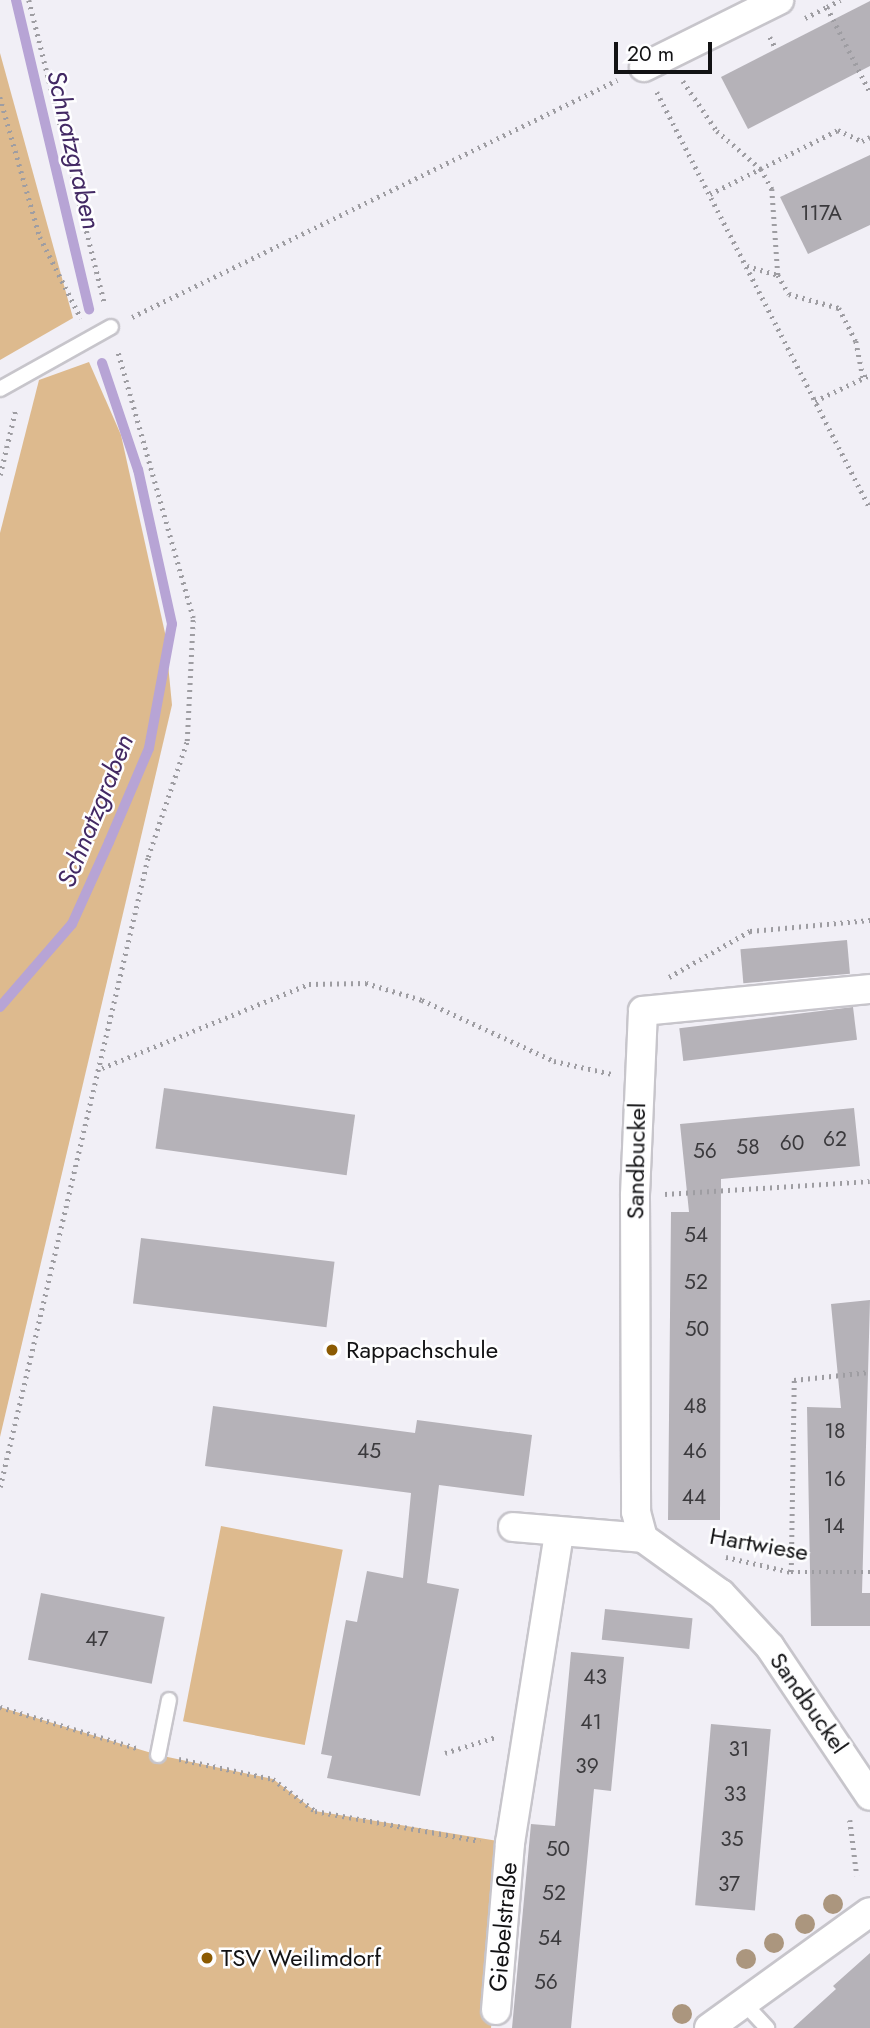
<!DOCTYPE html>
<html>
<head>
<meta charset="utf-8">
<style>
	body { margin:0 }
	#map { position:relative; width:870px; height:2028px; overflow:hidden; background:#f1eff6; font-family:Jost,sans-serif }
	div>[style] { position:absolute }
	.green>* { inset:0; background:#ddba8e; transform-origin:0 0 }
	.stream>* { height:10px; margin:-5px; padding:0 5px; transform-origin:5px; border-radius:5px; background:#b7a4d5 }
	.building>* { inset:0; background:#b5b2b8; transform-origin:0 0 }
	.path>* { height:4.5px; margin-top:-2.25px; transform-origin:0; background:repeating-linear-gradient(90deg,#9e9da2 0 2px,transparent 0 7px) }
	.roads { filter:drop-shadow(2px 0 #c7c5cb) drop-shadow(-2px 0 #c7c5cb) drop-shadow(0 2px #c7c5cb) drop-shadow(0 -2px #c7c5cb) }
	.service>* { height:14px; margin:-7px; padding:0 7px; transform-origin:7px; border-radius:7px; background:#fff }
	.minor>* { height:28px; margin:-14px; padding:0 14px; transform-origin:14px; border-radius:14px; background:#fff }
	.trees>* { width:20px; height:20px; margin:-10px; border-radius:50%; background:#ab967e }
	.dots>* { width:19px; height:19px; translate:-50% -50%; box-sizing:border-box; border:4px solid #fefeff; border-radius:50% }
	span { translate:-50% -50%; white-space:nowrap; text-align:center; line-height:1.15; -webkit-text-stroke:5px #fefeff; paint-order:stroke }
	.number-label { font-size:21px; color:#3b3a3d }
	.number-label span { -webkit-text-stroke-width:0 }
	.street-label { font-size:24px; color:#121214 }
	.poi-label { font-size:24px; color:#121214 }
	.left { translate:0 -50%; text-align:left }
	.water-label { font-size:26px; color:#432964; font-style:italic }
	.scale { position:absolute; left:614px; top:42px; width:98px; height:32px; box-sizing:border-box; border:4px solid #121214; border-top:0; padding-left:9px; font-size:21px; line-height:24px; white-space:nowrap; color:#121214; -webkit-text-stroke:5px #fefeff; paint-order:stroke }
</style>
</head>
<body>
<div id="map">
	<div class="green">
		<i style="clip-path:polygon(0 53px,73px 318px,0 360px)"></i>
		<i style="clip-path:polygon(89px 362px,121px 435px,165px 633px,172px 705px,0 1437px,0 533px,39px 380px)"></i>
		<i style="left:221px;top:1526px;width:124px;height:199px;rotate:11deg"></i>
		<i style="clip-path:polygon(0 1707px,158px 1755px,273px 1779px,315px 1811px,510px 1843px,491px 2028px,0 2028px)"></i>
	</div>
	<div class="stream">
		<i style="left:16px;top:0;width:318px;rotate:76.7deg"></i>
		<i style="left:0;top:1007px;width:110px;rotate:-49.1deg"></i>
		<i style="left:72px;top:924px;width:90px;rotate:-65.7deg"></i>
		<i style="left:109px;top:842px;width:102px;rotate:-66.9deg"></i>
		<i style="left:149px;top:748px;width:126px;rotate:-79.5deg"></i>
		<i style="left:172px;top:624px;width:158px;rotate:-102.4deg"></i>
		<i style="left:138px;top:470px;width:113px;rotate:-108.6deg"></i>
	</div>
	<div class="building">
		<i style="clip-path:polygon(870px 1px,870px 66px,748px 129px,721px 77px)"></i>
		<i style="clip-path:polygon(870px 155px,870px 225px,808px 254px,780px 197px)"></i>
		<i style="left:847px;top:940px;width:34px;height:107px;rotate:85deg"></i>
		<i style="left:853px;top:1007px;width:33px;height:175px;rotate:83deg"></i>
		<i style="left:164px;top:1088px;width:193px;height:61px;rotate:8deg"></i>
		<i style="clip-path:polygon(854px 1108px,860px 1166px,721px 1179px,720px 1520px,668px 1520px,671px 1212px,689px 1212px,680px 1124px)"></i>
		<i style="left:141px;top:1238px;width:195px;height:66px;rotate:7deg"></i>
		<i style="clip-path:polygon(870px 1300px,862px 1593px,870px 1593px,870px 1626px,811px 1626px,807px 1407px,841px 1408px,831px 1304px)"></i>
		<i style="clip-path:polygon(213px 1406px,415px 1433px,417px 1420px,532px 1435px,524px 1496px,439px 1485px,427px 1583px,459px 1589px,420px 1796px,327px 1778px,332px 1756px,321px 1754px,346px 1620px,357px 1622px,367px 1571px,403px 1578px,411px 1493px,205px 1466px)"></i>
		<i style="left:41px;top:1593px;width:126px;height:68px;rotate:11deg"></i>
		<i style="left:605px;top:1609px;width:88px;height:31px;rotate:6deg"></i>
		<i style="clip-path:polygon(571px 1652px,624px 1657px,611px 1791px,594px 1789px,571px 2028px,512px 2028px,531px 1824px,555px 1826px)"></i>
		<i style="left:711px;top:1724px;width:60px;height:182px;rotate:5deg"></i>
		<i style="clip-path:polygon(870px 1953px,870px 2028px,793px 2028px,836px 1989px,833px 1986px)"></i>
	</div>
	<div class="path">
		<i style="left:29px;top:0;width:313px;rotate:76deg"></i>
		<i style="left:827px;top:7px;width:15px;rotate:-28deg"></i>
		<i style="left:805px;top:18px;width:25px;rotate:-27deg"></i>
		<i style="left:827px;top:7px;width:95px;rotate:63.2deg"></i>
		<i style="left:770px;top:37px;width:13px;rotate:63deg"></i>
		<i style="left:683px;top:81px;width:60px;rotate:55.8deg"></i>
		<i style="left:717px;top:131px;width:58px;rotate:40.8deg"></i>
		<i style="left:761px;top:169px;width:23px;rotate:61deg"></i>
		<i style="left:772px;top:189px;width:86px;rotate:86deg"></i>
		<i style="left:778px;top:275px;width:22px;rotate:60deg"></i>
		<i style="left:789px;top:294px;width:52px;rotate:15.6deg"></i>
		<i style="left:839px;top:308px;width:37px;rotate:63deg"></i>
		<i style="left:856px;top:341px;width:38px;rotate:79deg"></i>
		<i style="left:657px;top:92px;width:467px;rotate:62.9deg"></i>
		<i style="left:0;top:97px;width:146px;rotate:74.1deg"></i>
		<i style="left:40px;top:237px;width:91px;rotate:63.2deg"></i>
		<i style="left:710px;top:194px;width:143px;rotate:-26.6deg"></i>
		<i style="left:838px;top:130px;width:26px;rotate:25deg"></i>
		<i style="left:862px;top:141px;width:9px;rotate:-27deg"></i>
		<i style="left:747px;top:266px;width:32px;rotate:16deg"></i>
		<i style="left:132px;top:317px;width:540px;rotate:-26.04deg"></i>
		<i style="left:815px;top:401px;width:61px;rotate:-25.3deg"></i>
		<i style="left:0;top:475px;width:69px;rotate:-76.6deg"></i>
		<i style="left:669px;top:977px;width:93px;rotate:-29.6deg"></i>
		<i style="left:750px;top:931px;width:121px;rotate:-5.2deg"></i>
		<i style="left:102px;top:1068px;width:223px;rotate:-22.1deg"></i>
		<i style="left:309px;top:984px;width:57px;rotate:-1deg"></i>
		<i style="left:366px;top:983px;width:59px;rotate:16.9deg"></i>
		<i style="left:422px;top:1000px;width:145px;rotate:24.8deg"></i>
		<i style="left:554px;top:1061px;width:59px;rotate:12.6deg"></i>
		<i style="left:665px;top:1194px;width:205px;rotate:-3.6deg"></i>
		<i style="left:0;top:1487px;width:647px;rotate:-76.78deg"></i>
		<i style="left:148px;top:857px;width:122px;rotate:-71.4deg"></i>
		<i style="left:187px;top:741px;width:123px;rotate:-87.2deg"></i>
		<i style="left:193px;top:618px;width:279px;rotate:-105.8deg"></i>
		<i style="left:726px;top:1557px;width:67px;rotate:13deg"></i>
		<i style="left:791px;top:1572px;width:79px"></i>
		<i style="left:791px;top:1572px;width:192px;rotate:-89.1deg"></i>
		<i style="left:794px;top:1380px;width:76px;rotate:-6deg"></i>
		<i style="left:0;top:1707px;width:143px;rotate:16.7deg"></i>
		<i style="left:445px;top:1753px;width:53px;rotate:-17.4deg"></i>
		<i style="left:179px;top:1759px;width:96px;rotate:12deg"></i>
		<i style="left:273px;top:1779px;width:53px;rotate:37.3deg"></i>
		<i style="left:315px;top:1811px;width:168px;rotate:10.3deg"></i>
		<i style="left:850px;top:1820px;width:56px;rotate:82.9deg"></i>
	</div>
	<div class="roads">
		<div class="service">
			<i style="left:0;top:389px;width:127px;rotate:-29.2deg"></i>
			<i style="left:158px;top:1755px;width:56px;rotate:-78.7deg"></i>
			<i style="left:742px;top:2001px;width:37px;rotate:47deg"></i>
		</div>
		<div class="minor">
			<i style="left:644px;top:67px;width:151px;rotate:-26.4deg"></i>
			<i style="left:870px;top:989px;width:228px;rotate:174.5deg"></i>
			<i style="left:643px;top:1011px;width:185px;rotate:92.5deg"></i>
			<i style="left:635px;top:1196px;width:316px;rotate:89.8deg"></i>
			<i style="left:636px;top:1512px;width:27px;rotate:75deg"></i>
			<i style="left:643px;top:1538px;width:96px;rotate:35.7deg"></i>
			<i style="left:721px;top:1594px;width:72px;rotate:47.2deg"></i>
			<i style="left:770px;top:1647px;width:179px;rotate:56.1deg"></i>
			<i style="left:513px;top:1527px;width:130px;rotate:4.8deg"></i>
			<i style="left:496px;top:2010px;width:168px;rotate:-85.2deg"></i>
			<i style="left:510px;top:1843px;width:315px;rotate:-81deg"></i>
			<i style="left:709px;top:2028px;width:198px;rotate:-35.8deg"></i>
		</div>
	</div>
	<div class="trees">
		<i style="left:833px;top:1904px"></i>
		<i style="left:805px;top:1924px"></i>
		<i style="left:774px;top:1943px"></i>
		<i style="left:746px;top:1959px"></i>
		<i style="left:682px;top:2014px"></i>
	</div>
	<div class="dots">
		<i style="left:332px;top:1350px;background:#8b5a02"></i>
		<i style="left:207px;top:1958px;background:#8b5a02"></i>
	</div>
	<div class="number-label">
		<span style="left:821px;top:213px">117A</span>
		<span style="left:835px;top:1139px">62</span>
		<span style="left:792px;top:1143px">60</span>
		<span style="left:748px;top:1147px">58</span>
		<span style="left:705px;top:1151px">56</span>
		<span style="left:696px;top:1235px">54</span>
		<span style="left:696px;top:1282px">52</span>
		<span style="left:697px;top:1329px">50</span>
		<span style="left:695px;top:1406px">48</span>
		<span style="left:835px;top:1431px">18</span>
		<span style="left:369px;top:1451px">45</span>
		<span style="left:695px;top:1451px">46</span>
		<span style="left:835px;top:1479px">16</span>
		<span style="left:694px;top:1497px">44</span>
		<span style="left:834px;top:1526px">14</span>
		<span style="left:97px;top:1639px">47</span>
		<span style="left:595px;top:1677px">43</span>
		<span style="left:591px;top:1722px">41</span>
		<span style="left:739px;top:1749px">31</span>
		<span style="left:587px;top:1766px">39</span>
		<span style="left:735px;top:1794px">33</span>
		<span style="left:732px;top:1839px">35</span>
		<span style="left:558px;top:1849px">50</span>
		<span style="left:729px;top:1884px">37</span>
		<span style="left:554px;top:1893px">52</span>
		<span style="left:550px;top:1938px">54</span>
		<span style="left:546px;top:1982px">56</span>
	</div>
	<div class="street-label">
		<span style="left:636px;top:1161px;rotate:-89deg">Sandbuckel</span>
		<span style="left:759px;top:1544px;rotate:10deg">Hartwiese</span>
		<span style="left:809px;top:1703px;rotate:55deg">Sandbuckel</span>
		<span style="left:503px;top:1927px;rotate:-85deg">Giebelstraße</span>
	</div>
	<div class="poi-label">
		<span class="left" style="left:346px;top:1350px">Rappachschule</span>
		<span class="left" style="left:221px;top:1958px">TSV Weilimdorf</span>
	</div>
	<div class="water-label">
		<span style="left:73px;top:150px;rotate:77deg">Schnatzgraben</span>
		<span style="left:96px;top:811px;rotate:-68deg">Schnatzgraben</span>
	</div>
	<div class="scale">20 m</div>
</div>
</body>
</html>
